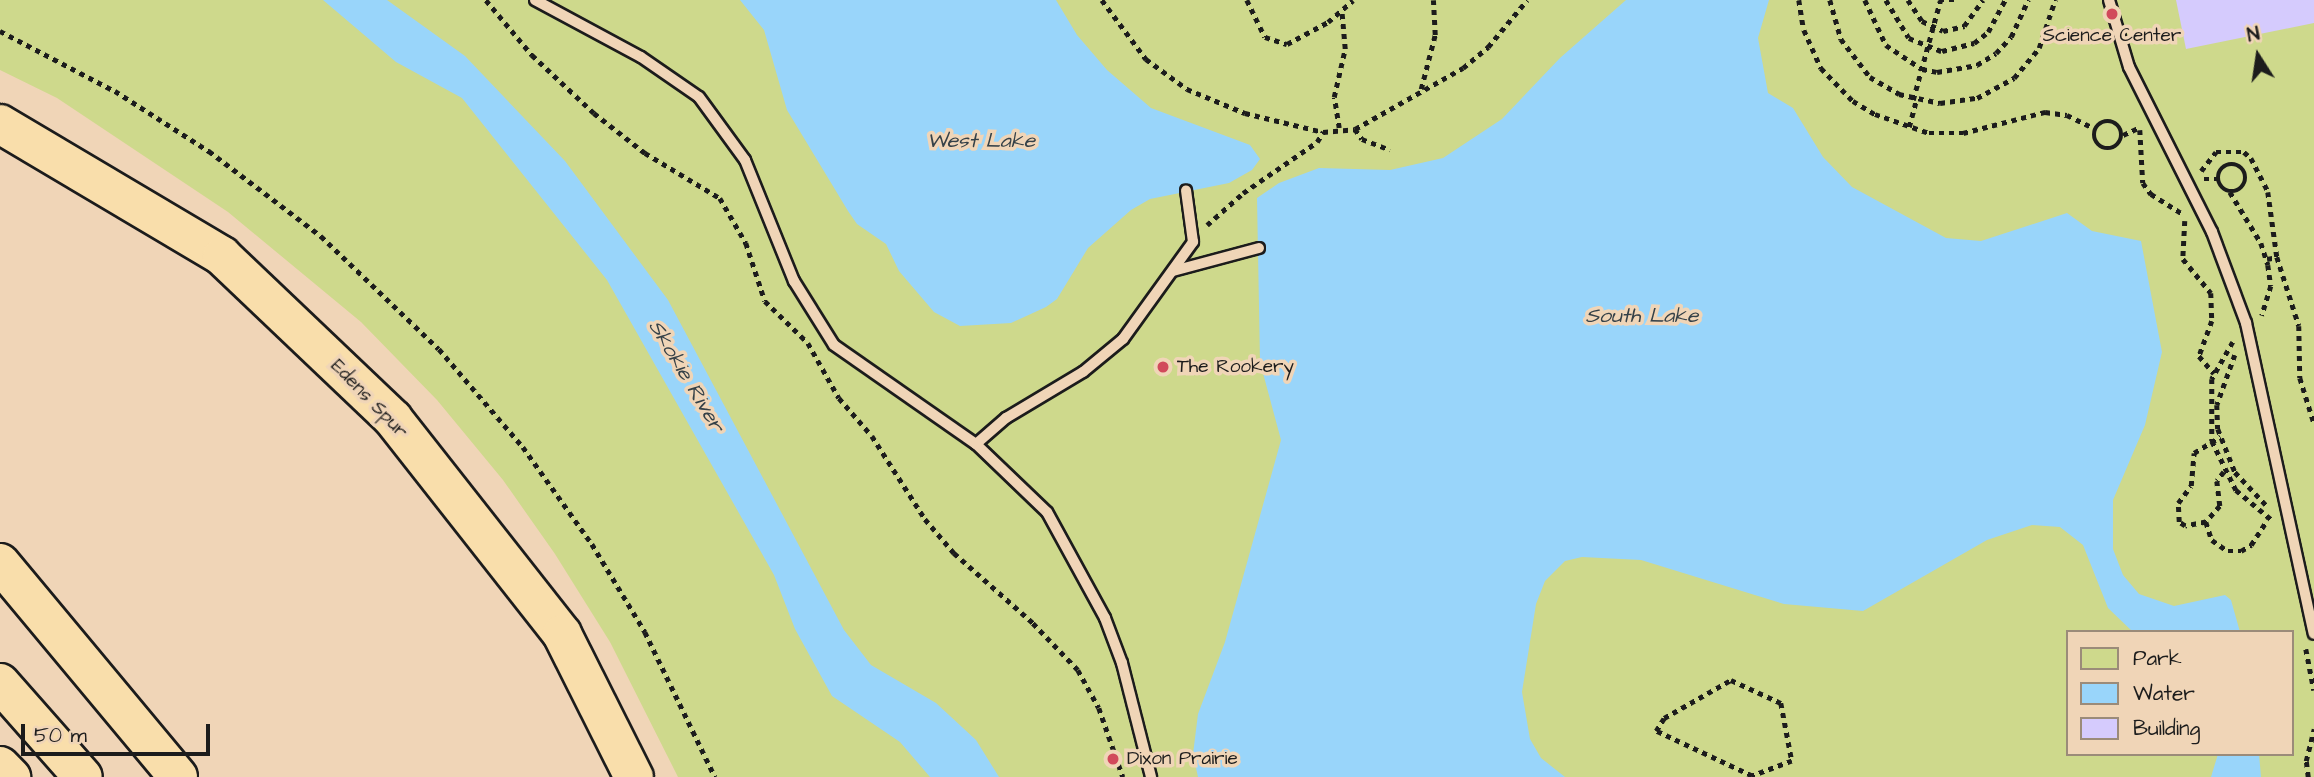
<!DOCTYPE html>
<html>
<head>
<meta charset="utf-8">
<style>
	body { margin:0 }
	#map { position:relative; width:2314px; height:777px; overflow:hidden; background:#f0d5b7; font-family:"Architects Daughter",sans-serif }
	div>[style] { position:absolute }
	.green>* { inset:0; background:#ced98c }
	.water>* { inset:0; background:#99d5fa }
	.building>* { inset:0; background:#d5cbfd }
	.path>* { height:4.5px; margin-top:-2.25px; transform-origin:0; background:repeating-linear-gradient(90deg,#1c1c1c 0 5px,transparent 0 10px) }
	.path>.ring { margin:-2.25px; padding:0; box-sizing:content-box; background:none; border:4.5px solid #1c1c1c; border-radius:50% }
	.roads { filter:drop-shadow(2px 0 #1c1c1c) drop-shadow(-2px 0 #1c1c1c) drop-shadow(0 2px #1c1c1c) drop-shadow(0 -2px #1c1c1c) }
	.service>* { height:10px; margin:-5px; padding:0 5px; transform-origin:5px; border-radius:5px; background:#f0d5b7 }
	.motorway>* { height:38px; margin:-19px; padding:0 19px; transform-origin:19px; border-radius:19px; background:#f9deab }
	.dots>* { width:19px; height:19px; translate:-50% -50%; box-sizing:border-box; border:4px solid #f0d5b7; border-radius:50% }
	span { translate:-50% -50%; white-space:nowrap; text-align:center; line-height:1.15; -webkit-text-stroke:7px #f0d5b7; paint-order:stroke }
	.poi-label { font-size:19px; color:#1c1c1c }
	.left { translate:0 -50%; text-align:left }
	.street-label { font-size:19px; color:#1c1c1c }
	.water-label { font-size:21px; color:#354148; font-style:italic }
	.legend { position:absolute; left:2066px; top:630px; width:228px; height:126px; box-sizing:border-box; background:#f0d5b7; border:2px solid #9b8b79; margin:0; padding:9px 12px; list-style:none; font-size:21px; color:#1c1c1c }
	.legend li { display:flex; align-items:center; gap:14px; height:35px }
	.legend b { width:35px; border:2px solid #9b8b79 }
	.north { position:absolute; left:2223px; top:21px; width:70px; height:70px; -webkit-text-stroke:5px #f0d5b7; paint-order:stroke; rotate:348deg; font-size:19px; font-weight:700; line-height:28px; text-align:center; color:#1c1c1c }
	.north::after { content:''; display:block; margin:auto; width:24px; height:32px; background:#1c1c1c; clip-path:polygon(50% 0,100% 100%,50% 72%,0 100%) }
	.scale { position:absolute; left:21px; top:724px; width:189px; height:32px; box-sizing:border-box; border:4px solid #1c1c1c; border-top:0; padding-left:9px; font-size:21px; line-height:24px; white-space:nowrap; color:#1c1c1c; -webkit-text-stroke:5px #f0d5b7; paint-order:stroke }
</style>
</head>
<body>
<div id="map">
	<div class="green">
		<i style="clip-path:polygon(evenodd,0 0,2314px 0,2314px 777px,678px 777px,610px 642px,555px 554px,503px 480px,437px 400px,361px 322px,228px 212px,57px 98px,0 70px,0 0,2067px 632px,2291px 632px,2291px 754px,2067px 754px,2067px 632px)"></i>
	</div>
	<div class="water">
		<i style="clip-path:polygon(323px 0,387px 0,465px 56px,565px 161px,668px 300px,844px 630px,871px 665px,936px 703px,976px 740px,999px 777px,930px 777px,900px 742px,832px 696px,795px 629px,774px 575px,607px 280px,462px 98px,396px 62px)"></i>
		<i style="clip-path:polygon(740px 0,1056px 0,1077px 35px,1107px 70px,1151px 108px,1250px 145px,1260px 159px,1252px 170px,1229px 183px,1150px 199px,1131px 210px,1088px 248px,1057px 299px,1046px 307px,1011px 323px,960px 326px,934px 312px,899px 271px,886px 244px,857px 224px,848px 211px,787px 110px,764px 30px)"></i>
		<i style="clip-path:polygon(1626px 0,1769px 0,1758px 38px,1768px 93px,1793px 108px,1823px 157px,1852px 187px,1946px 238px,1981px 241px,2067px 213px,2092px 231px,2141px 241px,2162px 352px,2145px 425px,2113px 500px,2113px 549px,2123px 575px,2139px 594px,2174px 606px,2225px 595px,2231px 600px,2240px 632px,2133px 632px,2108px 608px,2083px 545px,2060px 527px,2032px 525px,1987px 540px,1863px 611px,1784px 604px,1641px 560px,1582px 557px,1565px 561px,1545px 581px,1536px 604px,1522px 692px,1530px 739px,1541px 758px,1565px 777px,1198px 777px,1193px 754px,1198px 714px,1225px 642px,1281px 440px,1260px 362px,1257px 198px,1279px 183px,1319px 168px,1390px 170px,1443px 158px,1502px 119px,1560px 58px)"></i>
		<i style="clip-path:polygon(2218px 754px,2259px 754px,2261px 777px,2211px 777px)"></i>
	</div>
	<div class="building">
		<i style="clip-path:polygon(2176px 0,2314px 0,2314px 23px,2186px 49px)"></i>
	</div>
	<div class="path">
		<i style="left:486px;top:0;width:72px;rotate:50.1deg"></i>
		<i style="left:532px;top:55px;width:85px;rotate:43.1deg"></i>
		<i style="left:594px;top:113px;width:65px;rotate:38.1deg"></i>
		<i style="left:645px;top:153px;width:87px;rotate:31deg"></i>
		<i style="left:720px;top:198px;width:52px;rotate:60deg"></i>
		<i style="left:746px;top:243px;width:61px;rotate:71.9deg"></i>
		<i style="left:765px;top:301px;width:60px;rotate:44.3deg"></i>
		<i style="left:808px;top:343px;width:63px;rotate:60.6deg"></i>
		<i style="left:839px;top:398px;width:50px;rotate:49deg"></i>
		<i style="left:872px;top:436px;width:98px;rotate:57.4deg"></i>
		<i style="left:925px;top:519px;width:45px;rotate:49.5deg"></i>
		<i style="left:954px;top:553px;width:106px;rotate:41.5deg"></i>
		<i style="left:1033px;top:623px;width:65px;rotate:46.2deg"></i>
		<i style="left:1078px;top:670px;width:43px;rotate:61.1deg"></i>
		<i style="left:1099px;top:708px;width:73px;rotate:70.8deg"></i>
		<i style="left:1102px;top:0;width:74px;rotate:53.3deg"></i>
		<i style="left:1146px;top:59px;width:51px;rotate:36.2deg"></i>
		<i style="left:1187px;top:89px;width:63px;rotate:22.5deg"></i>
		<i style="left:1245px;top:113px;width:80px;rotate:13.7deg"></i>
		<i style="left:1323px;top:132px;width:32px;rotate:-5deg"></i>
		<i style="left:1355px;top:129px;width:124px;rotate:-29.5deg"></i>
		<i style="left:1463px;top:68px;width:33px;rotate:-40deg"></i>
		<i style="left:1488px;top:47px;width:61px;rotate:-50.3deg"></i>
		<i style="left:1247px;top:0;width:41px;rotate:64.1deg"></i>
		<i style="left:1265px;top:37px;width:23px;rotate:18deg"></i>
		<i style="left:1287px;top:44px;width:47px;rotate:-28.2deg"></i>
		<i style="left:1328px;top:22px;width:33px;rotate:-41deg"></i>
		<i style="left:1799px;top:0;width:30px;rotate:81deg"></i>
		<i style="left:1804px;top:30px;width:42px;rotate:65.9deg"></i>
		<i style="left:1821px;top:68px;width:46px;rotate:45.9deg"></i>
		<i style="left:1853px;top:101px;width:26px;rotate:31deg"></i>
		<i style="left:1875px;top:114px;width:57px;rotate:19.4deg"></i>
		<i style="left:1929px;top:133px;width:34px"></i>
		<i style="left:1963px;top:133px;width:85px;rotate:-14.4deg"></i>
		<i style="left:2045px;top:112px;width:22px;rotate:8deg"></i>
		<i style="left:2067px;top:115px;width:32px;rotate:26deg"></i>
		<i style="left:1830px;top:0;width:41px;rotate:74.2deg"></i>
		<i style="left:1841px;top:39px;width:48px;rotate:52.7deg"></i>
		<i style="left:1870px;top:77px;width:34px;rotate:30deg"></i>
		<i style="left:1899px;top:94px;width:42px;rotate:12.4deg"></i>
		<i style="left:1940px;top:103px;width:37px;rotate:-8deg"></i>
		<i style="left:1977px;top:98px;width:42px;rotate:-28.4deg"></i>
		<i style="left:2014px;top:78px;width:39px;rotate:-50deg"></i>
		<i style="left:2039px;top:48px;width:51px;rotate:-71.6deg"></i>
		<i style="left:1865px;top:0;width:50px;rotate:65deg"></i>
		<i style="left:1886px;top:45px;width:43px;rotate:33.7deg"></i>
		<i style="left:1922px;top:69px;width:15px;rotate:11deg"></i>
		<i style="left:1937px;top:72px;width:41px;rotate:-9.9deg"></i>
		<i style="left:1977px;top:65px;width:22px;rotate:-32deg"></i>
		<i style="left:1996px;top:53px;width:22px;rotate:-47deg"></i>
		<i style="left:2011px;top:37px;width:41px;rotate:-65.3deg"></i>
		<i style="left:1886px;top:0;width:44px;rotate:58.8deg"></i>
		<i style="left:1909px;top:38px;width:35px;rotate:22deg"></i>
		<i style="left:1942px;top:51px;width:33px;rotate:-14deg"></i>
		<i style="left:1974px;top:43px;width:18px;rotate:-38deg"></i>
		<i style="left:1988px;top:32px;width:36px;rotate:-62deg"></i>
		<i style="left:1908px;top:0;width:25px;rotate:56deg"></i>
		<i style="left:1922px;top:21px;width:23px;rotate:25deg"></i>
		<i style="left:1943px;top:31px;width:22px;rotate:-13deg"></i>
		<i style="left:1964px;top:26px;width:32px;rotate:-54deg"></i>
		<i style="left:1939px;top:0;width:15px"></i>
		<i style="left:0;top:31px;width:130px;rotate:27.6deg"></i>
		<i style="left:115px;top:91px;width:112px;rotate:32.6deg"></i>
		<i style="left:209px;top:151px;width:141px;rotate:37.2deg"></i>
		<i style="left:321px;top:236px;width:163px;rotate:43.8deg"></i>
		<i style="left:439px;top:349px;width:129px;rotate:49.4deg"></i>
		<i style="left:523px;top:447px;width:119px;rotate:54.6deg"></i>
		<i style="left:592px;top:544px;width:103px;rotate:58.9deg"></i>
		<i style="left:645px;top:632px;width:161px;rotate:64.2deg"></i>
		<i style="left:1421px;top:89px;width:56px;rotate:-75.5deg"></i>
		<i style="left:1435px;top:35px;width:35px;rotate:-93deg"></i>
		<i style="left:1913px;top:100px;width:103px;rotate:-74.7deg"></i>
		<i class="ring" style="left:2094px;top:121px;width:23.5px;height:23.5px"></i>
		<i style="left:1909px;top:127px;width:27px;rotate:-75deg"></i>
		<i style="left:1339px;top:128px;width:31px;rotate:-99deg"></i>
		<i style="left:1334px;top:97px;width:49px;rotate:-77.1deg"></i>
		<i style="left:1345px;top:49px;width:37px;rotate:-95deg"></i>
		<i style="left:1355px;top:129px;width:12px;rotate:55deg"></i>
		<i style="left:1362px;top:139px;width:30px;rotate:21deg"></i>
		<i style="left:2140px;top:130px;width:53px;rotate:86.8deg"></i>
		<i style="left:2143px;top:183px;width:14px;rotate:54deg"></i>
		<i style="left:2151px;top:194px;width:36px;rotate:32deg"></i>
		<i style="left:2123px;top:135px;width:19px;rotate:-25deg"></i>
		<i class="ring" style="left:2218px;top:164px;width:23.5px;height:23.5px"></i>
		<i style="left:2201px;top:171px;width:24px;rotate:-52deg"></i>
		<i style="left:2216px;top:152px;width:28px"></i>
		<i style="left:2244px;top:152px;width:9px;rotate:41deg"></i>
		<i style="left:2251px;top:158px;width:38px;rotate:63deg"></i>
		<i style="left:2268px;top:192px;width:66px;rotate:82.1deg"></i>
		<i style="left:2204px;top:179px;width:13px"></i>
		<i style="left:2230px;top:192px;width:60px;rotate:58.7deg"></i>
		<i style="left:2261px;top:243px;width:23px;rotate:72deg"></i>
		<i style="left:2268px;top:265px;width:21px;rotate:82deg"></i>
		<i style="left:2271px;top:286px;width:31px;rotate:107deg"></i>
		<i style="left:2185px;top:221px;width:38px;rotate:93deg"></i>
		<i style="left:2183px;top:259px;width:44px;rotate:50.5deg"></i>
		<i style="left:2211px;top:293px;width:28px;rotate:88deg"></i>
		<i style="left:2212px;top:321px;width:37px;rotate:110deg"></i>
		<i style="left:2199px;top:356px;width:23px;rotate:49deg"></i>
		<i style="left:1207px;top:225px;width:48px;rotate:-41.6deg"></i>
		<i style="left:1243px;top:193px;width:90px;rotate:-34.6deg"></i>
		<i style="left:1317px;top:142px;width:12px;rotate:-59deg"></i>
		<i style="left:2267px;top:259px;width:10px;rotate:-11deg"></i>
		<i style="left:2277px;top:257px;width:72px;rotate:72.3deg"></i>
		<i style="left:2299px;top:326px;width:52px;rotate:88.9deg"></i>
		<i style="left:2300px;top:378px;width:47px;rotate:72.7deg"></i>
		<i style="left:2233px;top:342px;width:43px;rotate:119.6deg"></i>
		<i style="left:2212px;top:379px;width:62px;rotate:90deg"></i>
		<i style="left:2212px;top:441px;width:55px;rotate:63.9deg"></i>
		<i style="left:2236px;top:490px;width:47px;rotate:39.8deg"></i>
		<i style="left:2235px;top:355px;width:53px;rotate:109.8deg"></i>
		<i style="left:2217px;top:405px;width:24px;rotate:88deg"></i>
		<i style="left:2218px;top:429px;width:46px;rotate:68.4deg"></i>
		<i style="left:2235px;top:472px;width:48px;rotate:46.7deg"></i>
		<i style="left:2224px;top:472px;width:11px;rotate:128deg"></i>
		<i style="left:2217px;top:481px;width:25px;rotate:83deg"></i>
		<i style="left:2220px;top:506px;width:21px;rotate:131deg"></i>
		<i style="left:2206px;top:522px;width:19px;rotate:72deg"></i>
		<i style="left:2212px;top:540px;width:19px;rotate:35deg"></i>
		<i style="left:2228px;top:551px;width:13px"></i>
		<i style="left:2241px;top:551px;width:12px;rotate:-31deg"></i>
		<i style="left:2251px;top:545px;width:30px;rotate:-57deg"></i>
		<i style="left:2206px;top:522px;width:21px;rotate:169deg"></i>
		<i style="left:2185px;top:526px;width:7px;rotate:-146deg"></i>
		<i style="left:2179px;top:522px;width:19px;rotate:-93deg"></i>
		<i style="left:2178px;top:503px;width:21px;rotate:-53deg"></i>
		<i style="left:2191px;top:486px;width:33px;rotate:-85deg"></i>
		<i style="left:2194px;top:453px;width:31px;rotate:-32deg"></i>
		<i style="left:2306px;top:649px;width:42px;rotate:79deg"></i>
		<i style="left:1731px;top:680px;width:55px;rotate:24.7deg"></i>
		<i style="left:1781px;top:703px;width:59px;rotate:79.3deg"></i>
		<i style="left:1792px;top:761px;width:43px;rotate:159.4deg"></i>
		<i style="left:1752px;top:776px;width:106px;rotate:-154.9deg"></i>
		<i style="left:1656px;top:731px;width:15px;rotate:-58deg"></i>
		<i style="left:1664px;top:718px;width:77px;rotate:-29.6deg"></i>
		<i style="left:2308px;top:777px;width:16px;rotate:-97deg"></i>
		<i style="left:2306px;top:761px;width:33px;rotate:-76deg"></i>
	</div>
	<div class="roads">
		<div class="service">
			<i style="left:535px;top:0;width:120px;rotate:28.3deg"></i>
			<i style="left:641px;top:57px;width:70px;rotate:34.6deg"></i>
			<i style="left:699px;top:97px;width:78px;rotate:53.9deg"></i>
			<i style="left:745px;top:160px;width:131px;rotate:68deg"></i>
			<i style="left:794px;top:281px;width:75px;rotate:58deg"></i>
			<i style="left:834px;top:345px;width:173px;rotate:34.9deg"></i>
			<i style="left:976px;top:444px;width:98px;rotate:43.8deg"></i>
			<i style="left:1047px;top:512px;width:121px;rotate:61.3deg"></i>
			<i style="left:1105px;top:618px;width:48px;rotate:69.3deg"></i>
			<i style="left:1122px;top:663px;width:118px;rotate:75.7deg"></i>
			<i style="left:2109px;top:0;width:70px;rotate:73.4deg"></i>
			<i style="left:2129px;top:67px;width:185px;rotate:63.3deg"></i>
			<i style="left:2212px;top:232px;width:97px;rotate:69.5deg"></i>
			<i style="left:2246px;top:323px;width:318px;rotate:77.7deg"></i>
			<i style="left:1173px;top:271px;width:89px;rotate:-15deg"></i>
			<i style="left:976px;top:444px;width:40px;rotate:-41deg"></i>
			<i style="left:1006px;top:418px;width:90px;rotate:-30.9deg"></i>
			<i style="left:1083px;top:372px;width:52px;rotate:-39.5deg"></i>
			<i style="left:1123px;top:339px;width:120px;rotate:-54.2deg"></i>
			<i style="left:1193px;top:242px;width:52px;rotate:-97.7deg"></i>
		</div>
		<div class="motorway">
			<i style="left:0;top:124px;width:258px;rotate:30.7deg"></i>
			<i style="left:222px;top:256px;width:236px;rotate:43.6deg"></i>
			<i style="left:393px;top:419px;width:273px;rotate:51.8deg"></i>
			<i style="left:562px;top:634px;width:160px;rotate:63.3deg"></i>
			<i style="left:0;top:563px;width:278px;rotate:50.2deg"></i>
			<i style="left:0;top:683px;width:125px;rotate:48.6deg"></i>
			<i style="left:0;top:766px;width:16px;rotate:45deg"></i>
		</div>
	</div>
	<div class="dots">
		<i style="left:2112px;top:14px;background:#d1495b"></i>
		<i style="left:1163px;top:367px;background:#d1495b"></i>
		<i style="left:1113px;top:759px;background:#d1495b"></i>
	</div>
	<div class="poi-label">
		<span style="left:2112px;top:36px">Science Center</span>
		<span class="left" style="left:1177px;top:367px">The Rookery</span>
		<span class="left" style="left:1127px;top:759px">Dixon Prairie</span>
	</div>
	<div class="street-label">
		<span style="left:369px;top:399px;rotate:46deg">Edens Spur</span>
	</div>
	<div class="water-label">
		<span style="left:981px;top:141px">West Lake</span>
		<span style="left:1642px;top:316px">South Lake</span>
		<span style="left:686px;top:376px;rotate:59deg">Skokie River</span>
	</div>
	<ul class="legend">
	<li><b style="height:19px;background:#ced98c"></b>Park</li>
	<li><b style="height:19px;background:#99d5fa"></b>Water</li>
	<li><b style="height:19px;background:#d5cbfd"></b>Building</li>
	</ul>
	<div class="north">N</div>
	<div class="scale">50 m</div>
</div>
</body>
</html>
